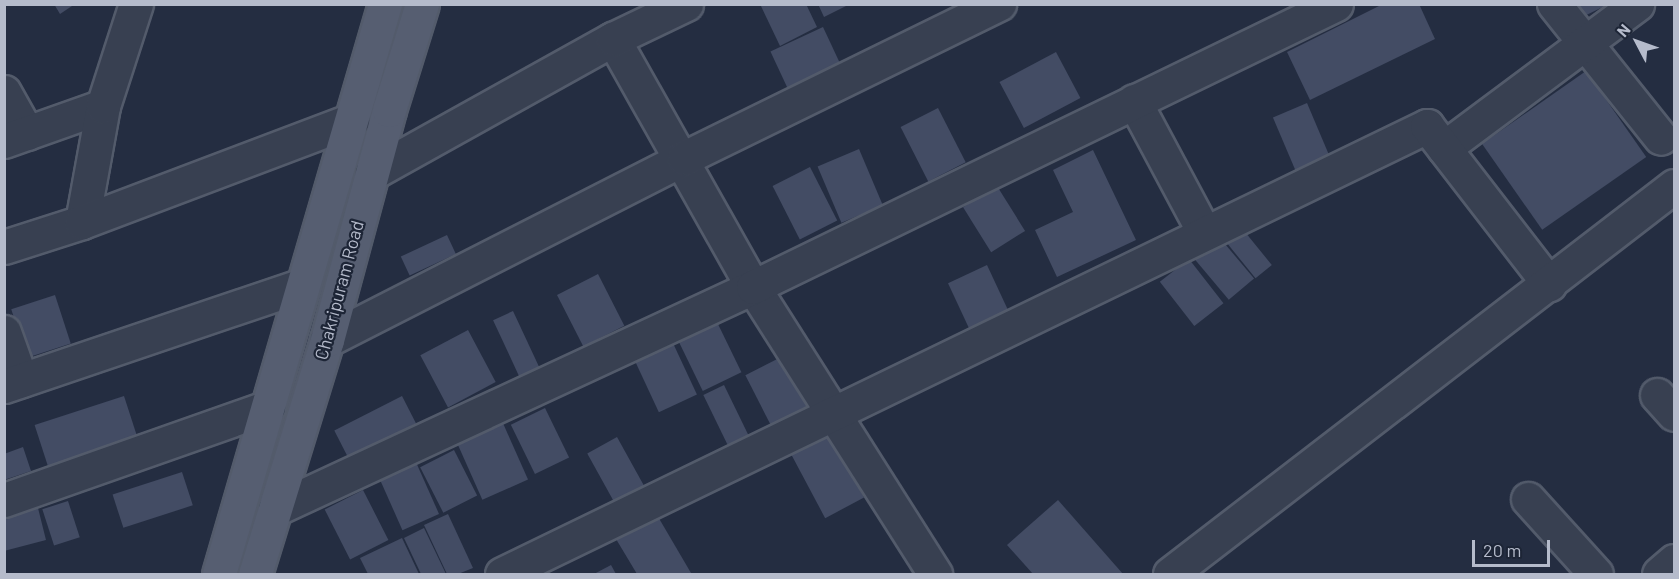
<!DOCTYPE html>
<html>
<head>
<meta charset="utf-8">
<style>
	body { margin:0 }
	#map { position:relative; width:1679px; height:579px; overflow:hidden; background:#242d41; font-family:Barlow,sans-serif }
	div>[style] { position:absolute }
	.building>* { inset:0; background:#434c64; transform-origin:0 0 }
	.roads { filter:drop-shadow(2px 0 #535b6b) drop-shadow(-2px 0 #535b6b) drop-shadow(0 2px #535b6b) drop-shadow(0 -2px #535b6b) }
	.minor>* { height:33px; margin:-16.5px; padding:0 16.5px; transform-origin:16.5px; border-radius:16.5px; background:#384051 }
	.major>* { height:33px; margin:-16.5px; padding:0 16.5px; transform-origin:16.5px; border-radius:16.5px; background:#565e71 }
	span { translate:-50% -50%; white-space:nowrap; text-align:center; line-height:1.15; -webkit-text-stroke:4.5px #1d2536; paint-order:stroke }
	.street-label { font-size:18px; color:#b5bbcb }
	.frame { position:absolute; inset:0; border:6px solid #b5bbcb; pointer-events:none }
	.north { position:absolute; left:1607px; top:12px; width:60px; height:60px; -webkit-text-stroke:4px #1d2536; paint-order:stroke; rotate:311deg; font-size:16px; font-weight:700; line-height:24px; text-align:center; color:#b5bbcb }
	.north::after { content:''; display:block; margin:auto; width:21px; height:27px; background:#b5bbcb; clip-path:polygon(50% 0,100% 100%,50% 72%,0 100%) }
	.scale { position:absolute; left:1472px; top:540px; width:78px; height:27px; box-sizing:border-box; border:3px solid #b5bbcb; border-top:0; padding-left:8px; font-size:18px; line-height:21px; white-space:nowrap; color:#b5bbcb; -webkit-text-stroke:4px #1d2536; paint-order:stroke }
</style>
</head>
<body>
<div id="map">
	<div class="building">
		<i style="clip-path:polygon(54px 4px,75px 4px,60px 14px)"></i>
		<i style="clip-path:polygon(760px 4px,806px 4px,817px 27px,780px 46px)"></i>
		<i style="clip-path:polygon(818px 4px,850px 4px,824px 17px)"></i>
		<i style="clip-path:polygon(1383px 4px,1419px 4px,1435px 39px,1310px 100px,1287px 52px)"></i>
		<i style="clip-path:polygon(1566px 4px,1609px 4px,1574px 21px)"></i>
		<i style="left:823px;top:27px;width:47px;height:58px;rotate:65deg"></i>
		<i style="left:1056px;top:52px;width:52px;height:64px;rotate:62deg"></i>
		<i style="left:1586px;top:71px;width:105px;height:127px;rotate:55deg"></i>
		<i style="left:1307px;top:103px;width:61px;height:37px;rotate:67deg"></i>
		<i style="left:938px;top:108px;width:61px;height:42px;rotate:63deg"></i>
		<i style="left:859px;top:149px;width:61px;height:45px;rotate:67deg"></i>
		<i style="clip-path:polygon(1093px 150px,1136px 240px,1057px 277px,1035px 230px,1073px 212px,1053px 170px)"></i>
		<i style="left:810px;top:167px;width:60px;height:42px;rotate:63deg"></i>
		<i style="left:997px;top:186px;width:53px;height:40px;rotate:58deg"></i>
		<i style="left:1241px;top:227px;width:49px;height:21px;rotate:51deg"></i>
		<i style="left:447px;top:235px;width:21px;height:51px;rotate:65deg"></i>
		<i style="left:1220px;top:238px;width:53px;height:33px;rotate:50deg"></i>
		<i style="left:1189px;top:259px;width:56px;height:37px;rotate:52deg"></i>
		<i style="left:987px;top:265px;width:56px;height:43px;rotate:65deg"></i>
		<i style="left:598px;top:274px;width:58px;height:46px;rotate:63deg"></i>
		<i style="left:55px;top:295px;width:51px;height:46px;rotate:72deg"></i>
		<i style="left:513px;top:311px;width:63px;height:22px;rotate:65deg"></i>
		<i style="left:716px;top:320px;width:58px;height:43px;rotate:64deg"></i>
		<i style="left:468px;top:330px;width:59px;height:54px;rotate:62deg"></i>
		<i style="left:672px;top:341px;width:59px;height:42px;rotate:65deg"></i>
		<i style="left:789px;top:353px;width:59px;height:49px;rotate:63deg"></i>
		<i style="left:724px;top:385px;width:60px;height:23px;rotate:64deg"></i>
		<i style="left:124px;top:396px;width:43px;height:94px;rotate:72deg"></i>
		<i style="left:402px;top:396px;width:31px;height:76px;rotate:63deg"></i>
		<i style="left:545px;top:408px;width:55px;height:38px;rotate:64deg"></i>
		<i style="left:502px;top:421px;width:64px;height:50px;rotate:66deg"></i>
		<i style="left:826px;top:426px;width:81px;height:44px;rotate:62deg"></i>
		<i style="left:617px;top:437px;width:58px;height:34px;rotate:61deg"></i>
		<i style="clip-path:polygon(23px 447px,31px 471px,4px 480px,4px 454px)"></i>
		<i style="left:454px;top:450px;width:51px;height:38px;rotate:63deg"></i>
		<i style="left:415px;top:460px;width:59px;height:40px;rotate:66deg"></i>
		<i style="left:182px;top:472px;width:35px;height:73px;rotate:72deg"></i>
		<i style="left:363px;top:490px;width:56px;height:43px;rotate:63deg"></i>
		<i style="clip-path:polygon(1058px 500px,1123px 574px,1033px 574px,1007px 545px)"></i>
		<i style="left:68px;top:501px;width:38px;height:27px;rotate:72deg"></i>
		<i style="clip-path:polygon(37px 504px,46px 540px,4px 551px,4px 512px)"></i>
		<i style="clip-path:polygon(448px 514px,473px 568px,458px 574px,447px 574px,424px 525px)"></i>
		<i style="clip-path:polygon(657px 515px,691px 573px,688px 574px,637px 574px,616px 539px)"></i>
		<i style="clip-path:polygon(424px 528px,446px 574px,421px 574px,404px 538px)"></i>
		<i style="clip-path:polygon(402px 538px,419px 574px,368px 574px,360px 558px)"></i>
		<i style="clip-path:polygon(611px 565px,616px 574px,594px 574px)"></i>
	</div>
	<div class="roads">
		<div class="minor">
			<i style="left:1554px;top:4px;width:171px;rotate:51.4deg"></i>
			<i style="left:613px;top:39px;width:285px;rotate:60.6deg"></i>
			<i style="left:753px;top:287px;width:340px;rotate:57.6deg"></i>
			<i style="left:4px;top:92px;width:47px;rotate:60.7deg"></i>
			<i style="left:1134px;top:101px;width:149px;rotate:61.9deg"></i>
			<i style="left:4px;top:141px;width:105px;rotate:-19.5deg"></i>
			<i style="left:1444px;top:148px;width:241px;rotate:-36.7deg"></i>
			<i style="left:372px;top:173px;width:276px;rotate:-29.1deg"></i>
			<i style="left:613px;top:39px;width:81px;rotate:-25.6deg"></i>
			<i style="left:82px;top:222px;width:118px;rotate:-79.7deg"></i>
			<i style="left:103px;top:106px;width:107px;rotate:-72.1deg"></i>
			<i style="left:4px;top:247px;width:82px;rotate:-17.8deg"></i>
			<i style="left:82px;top:222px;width:289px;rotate:-20.7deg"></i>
			<i style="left:4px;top:332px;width:51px;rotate:70.5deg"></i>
			<i style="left:327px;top:340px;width:401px;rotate:-27deg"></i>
			<i style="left:684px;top:158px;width:351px;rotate:-26.1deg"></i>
			<i style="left:4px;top:386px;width:315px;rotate:-18.7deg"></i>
			<i style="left:1657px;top:395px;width:25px;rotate:48deg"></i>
			<i style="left:1528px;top:499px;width:101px;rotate:47.8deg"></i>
			<i style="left:4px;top:500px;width:280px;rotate:-19.4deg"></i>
			<i style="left:275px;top:509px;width:527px;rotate:-24.91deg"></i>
			<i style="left:753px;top:287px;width:648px;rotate:-25.89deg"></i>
			<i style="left:502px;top:574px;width:1028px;rotate:-25.84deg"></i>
			<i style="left:1427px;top:126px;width:200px;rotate:52.3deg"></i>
			<i style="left:1170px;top:574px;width:636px;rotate:-37.59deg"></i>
			<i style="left:1659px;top:574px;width:20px;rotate:-41deg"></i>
		</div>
		<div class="major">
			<i style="left:219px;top:574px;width:594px;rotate:-73.76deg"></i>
			<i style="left:255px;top:574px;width:245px;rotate:-72.9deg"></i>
			<i style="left:327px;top:340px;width:238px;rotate:-74.9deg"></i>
			<i style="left:389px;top:110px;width:111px;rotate:-72.7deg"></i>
		</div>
	</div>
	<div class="street-label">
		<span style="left:339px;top:290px;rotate:-75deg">Chakripuram Road</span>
	</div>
	<div class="frame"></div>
	<div class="north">N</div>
	<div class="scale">20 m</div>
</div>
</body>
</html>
